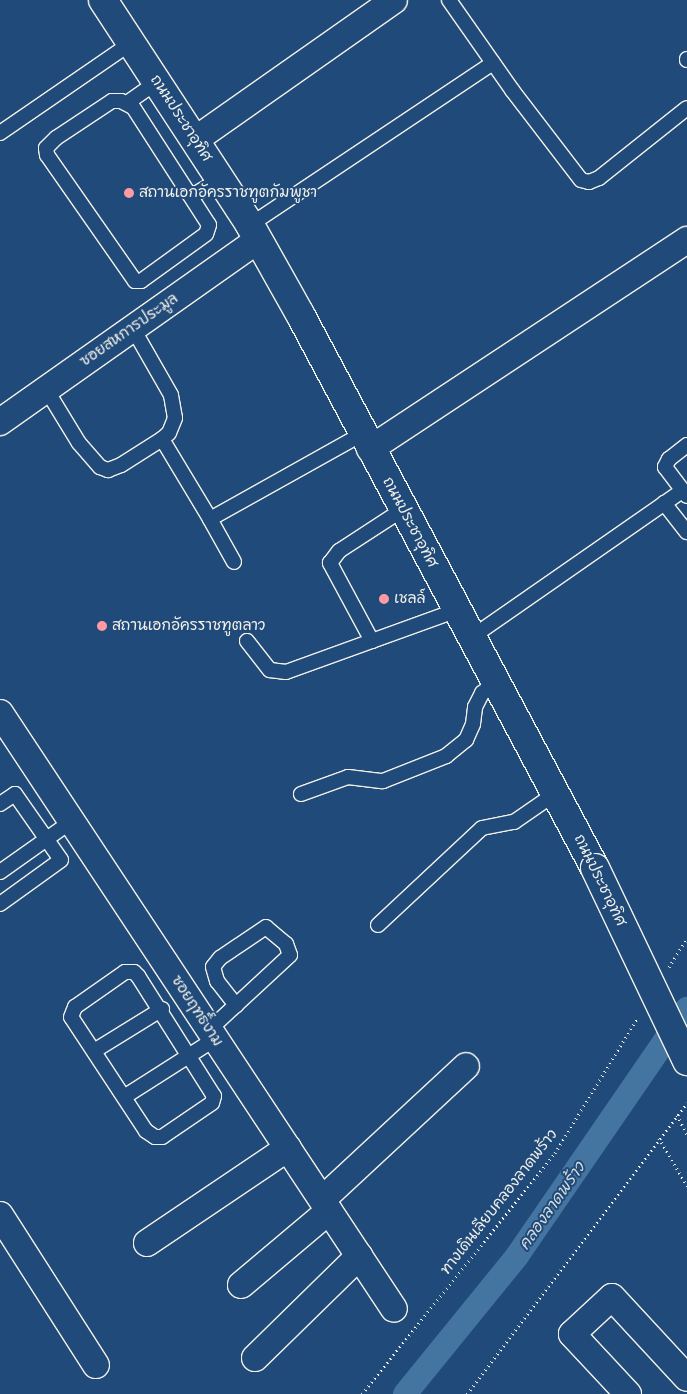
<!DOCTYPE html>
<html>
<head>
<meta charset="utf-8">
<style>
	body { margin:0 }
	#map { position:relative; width:687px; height:1394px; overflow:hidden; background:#1f4a7a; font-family:Pangolin,"Playpen Sans Thai",sans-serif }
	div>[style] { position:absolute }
	.canal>* { height:24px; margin:-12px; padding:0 12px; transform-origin:12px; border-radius:12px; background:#4474a0 }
	.path>* { height:3px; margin-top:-1.5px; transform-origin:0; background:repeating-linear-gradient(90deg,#f4f1e8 0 1px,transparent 0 5px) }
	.roads { filter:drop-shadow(1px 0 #f4f1e8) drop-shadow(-1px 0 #f4f1e8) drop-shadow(0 1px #f4f1e8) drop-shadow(0 -1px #f4f1e8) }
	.service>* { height:14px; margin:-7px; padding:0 7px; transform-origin:7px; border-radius:7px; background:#1f4a7a }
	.minor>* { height:26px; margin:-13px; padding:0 13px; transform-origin:13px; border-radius:13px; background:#1f4a7a }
	.secondary>* { height:28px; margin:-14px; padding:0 14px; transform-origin:14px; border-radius:14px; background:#1f4a7a }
	.bridges { filter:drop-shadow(1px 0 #f4f1e8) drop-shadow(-1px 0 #f4f1e8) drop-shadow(0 1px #f4f1e8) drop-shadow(0 -1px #f4f1e8) }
	.secondary-bridge>* { height:28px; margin:-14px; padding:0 14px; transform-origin:14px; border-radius:14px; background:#1f4a7a }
	.dots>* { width:14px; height:14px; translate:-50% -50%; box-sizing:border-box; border:2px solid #1f4a7a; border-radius:50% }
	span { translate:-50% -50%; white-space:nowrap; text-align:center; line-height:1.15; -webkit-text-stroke:4px #1f4a7a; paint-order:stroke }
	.street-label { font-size:15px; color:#f4f1e8 }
	.poi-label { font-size:15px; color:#f4f1e8 }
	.left { translate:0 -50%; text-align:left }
	.water-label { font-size:16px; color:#dadedd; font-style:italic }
</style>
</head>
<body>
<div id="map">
	<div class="canal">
		<i style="left:405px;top:1394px;width:178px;rotate:-50.9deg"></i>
		<i style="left:517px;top:1256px;width:300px;rotate:-55.5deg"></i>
	</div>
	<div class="path">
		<i style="left:669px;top:967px;width:34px;rotate:-58deg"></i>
		<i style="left:677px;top:1115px;width:22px;rotate:63deg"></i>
		<i style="left:659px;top:1138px;width:56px;rotate:59.7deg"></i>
		<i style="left:362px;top:1394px;width:309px;rotate:-51.3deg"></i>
		<i style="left:555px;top:1153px;width:159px;rotate:-58.6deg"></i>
		<i style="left:467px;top:1394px;width:365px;rotate:-52.9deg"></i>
	</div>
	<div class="roads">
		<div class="service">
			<i style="left:449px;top:0;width:110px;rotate:55deg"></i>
			<i style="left:512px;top:90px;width:113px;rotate:52.5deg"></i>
			<i style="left:581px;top:180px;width:8px;rotate:14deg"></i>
			<i style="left:589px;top:182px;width:11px;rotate:-22deg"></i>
			<i style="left:599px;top:178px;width:112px;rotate:-38.5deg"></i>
			<i style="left:687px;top:60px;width:1px;rotate:-90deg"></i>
			<i style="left:112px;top:101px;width:9px"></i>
			<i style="left:121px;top:101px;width:13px;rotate:27deg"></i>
			<i style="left:133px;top:107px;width:140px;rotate:57.2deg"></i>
			<i style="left:209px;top:225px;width:9px;rotate:108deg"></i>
			<i style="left:206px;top:234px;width:80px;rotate:144.1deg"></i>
			<i style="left:141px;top:281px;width:6px;rotate:180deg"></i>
			<i style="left:135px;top:281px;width:154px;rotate:-124.9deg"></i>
			<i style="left:47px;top:155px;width:7px;rotate:-98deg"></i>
			<i style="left:46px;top:148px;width:14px;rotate:-45deg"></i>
			<i style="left:56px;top:138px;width:67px;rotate:-33.5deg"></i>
			<i style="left:127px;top:103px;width:37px;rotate:-35deg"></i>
			<i style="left:0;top:133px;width:159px;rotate:-34.5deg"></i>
			<i style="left:192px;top:196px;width:33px;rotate:-31deg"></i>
			<i style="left:250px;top:225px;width:292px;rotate:-33.7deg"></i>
			<i style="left:46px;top:389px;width:63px;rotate:58.6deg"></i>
			<i style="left:79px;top:443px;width:32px;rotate:49deg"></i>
			<i style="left:100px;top:467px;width:9px;rotate:21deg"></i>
			<i style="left:108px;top:470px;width:14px;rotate:-21deg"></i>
			<i style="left:121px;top:465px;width:49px;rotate:-32.4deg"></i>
			<i style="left:162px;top:439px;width:9px;rotate:-41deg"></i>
			<i style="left:169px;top:433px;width:16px;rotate:-68deg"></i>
			<i style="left:175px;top:418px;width:23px;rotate:-100deg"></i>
			<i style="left:171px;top:395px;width:78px;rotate:-119.8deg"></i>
			<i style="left:162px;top:439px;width:93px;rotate:59deg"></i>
			<i style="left:210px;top:519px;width:174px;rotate:-29.2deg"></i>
			<i style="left:687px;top:445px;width:23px;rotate:142deg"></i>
			<i style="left:669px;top:459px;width:9px;rotate:117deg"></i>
			<i style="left:665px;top:467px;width:36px;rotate:53deg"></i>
			<i style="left:664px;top:503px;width:37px;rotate:52deg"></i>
			<i style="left:210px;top:519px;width:49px;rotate:60.8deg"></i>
			<i style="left:472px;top:637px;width:254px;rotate:-34.8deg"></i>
			<i style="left:247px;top:641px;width:37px;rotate:52deg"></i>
			<i style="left:270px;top:670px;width:16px;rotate:7deg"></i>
			<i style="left:286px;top:672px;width:182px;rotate:-19.9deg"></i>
			<i style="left:372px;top:641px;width:89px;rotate:-118.3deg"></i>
			<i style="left:330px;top:563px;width:15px;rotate:-53deg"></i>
			<i style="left:339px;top:551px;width:75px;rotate:-33.1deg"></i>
			<i style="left:301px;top:794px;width:50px;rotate:-19.9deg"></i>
			<i style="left:348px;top:777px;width:35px;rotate:7deg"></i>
			<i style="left:383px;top:781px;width:68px;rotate:-21.6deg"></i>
			<i style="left:446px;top:756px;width:26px;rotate:-39deg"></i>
			<i style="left:466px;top:740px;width:17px;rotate:-66deg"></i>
			<i style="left:473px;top:724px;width:17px;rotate:-83deg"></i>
			<i style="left:475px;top:707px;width:16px;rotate:-63deg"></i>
			<i style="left:482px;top:693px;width:17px;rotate:-36deg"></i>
			<i style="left:0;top:804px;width:18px;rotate:-34deg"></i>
			<i style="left:15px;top:794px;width:80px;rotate:55.1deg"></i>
			<i style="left:61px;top:860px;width:75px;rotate:144.2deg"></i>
			<i style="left:0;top:872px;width:88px;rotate:-35.3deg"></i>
			<i style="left:378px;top:925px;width:142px;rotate:-43deg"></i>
			<i style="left:482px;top:828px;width:33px;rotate:-11deg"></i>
			<i style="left:514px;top:822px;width:51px;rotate:-34.6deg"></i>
			<i style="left:125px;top:972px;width:9px"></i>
			<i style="left:134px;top:972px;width:6px;rotate:45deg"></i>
			<i style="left:138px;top:976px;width:142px;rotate:57.7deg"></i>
			<i style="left:214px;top:1096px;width:7px;rotate:106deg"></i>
			<i style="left:212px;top:1103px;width:60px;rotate:145.8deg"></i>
			<i style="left:162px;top:1137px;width:7px;rotate:180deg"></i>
			<i style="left:155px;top:1137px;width:11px;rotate:-146deg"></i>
			<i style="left:146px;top:1131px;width:136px;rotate:-123.3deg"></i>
			<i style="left:71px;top:1017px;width:11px;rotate:-68deg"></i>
			<i style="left:75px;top:1007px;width:61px;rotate:-35deg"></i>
			<i style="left:209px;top:1030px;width:110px;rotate:-42.8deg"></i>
			<i style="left:290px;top:955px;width:12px;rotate:-110deg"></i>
			<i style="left:286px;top:944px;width:26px;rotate:-140deg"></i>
			<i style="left:266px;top:927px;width:55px;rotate:146deg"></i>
			<i style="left:220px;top:958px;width:11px;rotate:128deg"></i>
			<i style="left:213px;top:967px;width:15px;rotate:74deg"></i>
			<i style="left:217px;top:981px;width:31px;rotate:52deg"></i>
			<i style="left:94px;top:1051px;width:80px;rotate:-31.7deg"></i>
			<i style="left:124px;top:1097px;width:108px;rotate:-32.5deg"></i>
		</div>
		<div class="minor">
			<i style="left:195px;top:140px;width:243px;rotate:-35.1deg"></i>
			<i style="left:0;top:422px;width:316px;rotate:-35.2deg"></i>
			<i style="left:370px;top:449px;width:380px;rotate:-33.4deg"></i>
			<i style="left:0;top:713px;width:714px;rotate:56.53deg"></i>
			<i style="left:323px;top:1199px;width:195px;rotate:-42.9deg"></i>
			<i style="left:0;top:1215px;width:178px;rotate:57.4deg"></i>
			<i style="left:147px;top:1243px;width:170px;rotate:-34deg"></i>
			<i style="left:241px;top:1285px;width:115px;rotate:-40.1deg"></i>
			<i style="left:255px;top:1358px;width:146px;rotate:-44.4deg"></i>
			<i style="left:628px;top:1394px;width:82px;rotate:-133deg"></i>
			<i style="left:572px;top:1334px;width:54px;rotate:-42.8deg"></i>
			<i style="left:612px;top:1297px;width:110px;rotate:47.2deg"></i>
		</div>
		<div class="secondary">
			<i style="left:103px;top:0;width:269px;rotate:56.8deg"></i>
			<i style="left:250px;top:225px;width:102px;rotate:60.7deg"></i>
			<i style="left:300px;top:314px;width:628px;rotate:61.97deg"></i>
		</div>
	</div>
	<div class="bridges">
		<div class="secondary-bridge">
			<i style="left:595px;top:868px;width:214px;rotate:64.5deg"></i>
		</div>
	</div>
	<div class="dots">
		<i style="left:129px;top:193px;background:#ff9aa2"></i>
		<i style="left:384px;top:599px;background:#ff9aa2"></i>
		<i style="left:102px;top:626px;background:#ff9aa2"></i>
	</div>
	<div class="street-label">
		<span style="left:181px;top:118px;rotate:57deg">ถนนประชาอุทิศ</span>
		<span style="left:129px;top:330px;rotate:-35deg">ซอยสหการประมูล</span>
		<span style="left:410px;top:522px;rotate:62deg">ถนนประชาอุทิศ</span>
		<span style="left:600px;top:880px;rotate:64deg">ถนนประชาอุทิศ</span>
		<span style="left:197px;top:1011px;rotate:57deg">ซอยฤทธิ์งาม</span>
		<span style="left:499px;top:1202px;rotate:-52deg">ทางเดินเลียบคลองลาดพร้าว</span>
	</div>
	<div class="poi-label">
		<span class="left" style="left:139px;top:193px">สถานเอกอัครราชทูตกัมพูชา</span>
		<span class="left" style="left:394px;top:599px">เชลล์</span>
		<span class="left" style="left:112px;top:626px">สถานเอกอัครราชทูตลาว</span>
	</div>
	<div class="water-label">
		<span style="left:552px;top:1206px;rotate:-55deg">คลองลาดพร้าว</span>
	</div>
</div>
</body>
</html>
